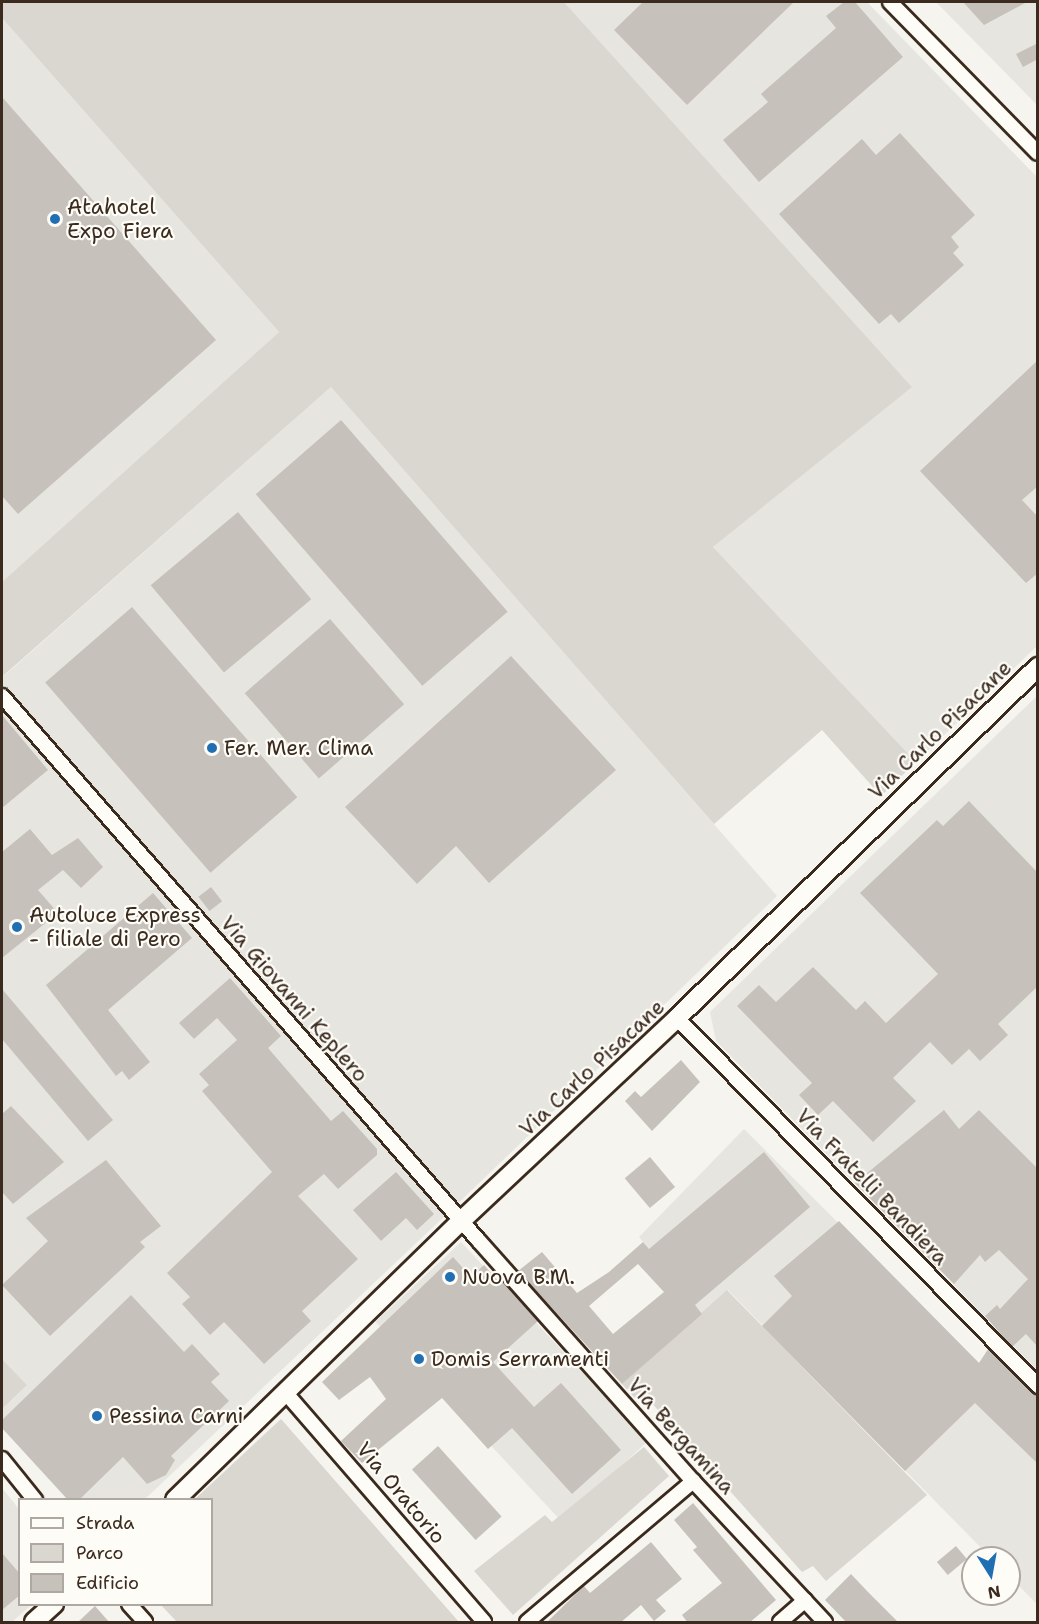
<!DOCTYPE html>
<html>
<head>
<meta charset="utf-8">
<style>
	body { margin:0 }
	#map { position:relative; width:1039px; height:1624px; overflow:hidden; background:#f5f4ee; font-family:"Shantell Sans",sans-serif }
	div>[style] { position:absolute }
	.built>* { inset:0; background:#e7e5df; transform-origin:0 0 }
	.green>* { inset:0; background:#dad6d0 }
	.building>* { inset:0; background:#c7c1bb; transform-origin:0 0 }
	.roads { filter:drop-shadow(2px 0 #3b2a1e) drop-shadow(-2px 0 #3b2a1e) drop-shadow(0 2px #3b2a1e) drop-shadow(0 -2px #3b2a1e) }
	.minor>* { height:14px; margin:-7px; padding:0 7px; transform-origin:7px; border-radius:7px; background:#fdfcf7 }
	.tertiary>* { height:18px; margin:-9px; padding:0 9px; transform-origin:9px; border-radius:9px; background:#fdfcf7 }
	.dots>* { width:16px; height:16px; translate:-50% -50%; box-sizing:border-box; border:3px solid #fdfcf7; border-radius:50% }
	span { translate:-50% -50%; white-space:nowrap; text-align:center; line-height:1.15; -webkit-text-stroke:4.5px #fdfcf7; paint-order:stroke }
	.poi-label { font-size:21px; color:#3b2a1e }
	.left { translate:0 -50%; text-align:left }
	.street-label { font-size:21px; color:#3b2a1e }
	.frame { position:absolute; inset:0; border:3px solid #3b2a1e; pointer-events:none }
	.legend { position:absolute; left:18px; top:1498px; width:195px; height:108px; box-sizing:border-box; background:#fdfcf7; border:2px solid #afa8a0; margin:0; padding:8px 10px; list-style:none; font-size:18px; color:#3b2a1e }
	.legend li { display:flex; align-items:center; gap:12px; height:30px }
	.legend b { width:30px; border:2px solid #afa8a0 }
	.north { position:absolute; left:961px; top:1546px; width:60px; height:60px; box-sizing:border-box; background:#fdfcf7; border:2px solid #afa8a0; border-radius:50%; rotate:169deg; font-size:16px; font-weight:700; line-height:24px; text-align:center; color:#3b2a1e }
	.north::after { content:''; display:block; margin:auto; width:21px; height:27px; background:#1f6fb2; clip-path:polygon(50% 0,100% 100%,50% 72%,0 100%) }
</style>
</head>
<body>
<div id="map">
	<div class="built">
		<i style="clip-path:polygon(564px 2px,867px 2px,1037px 177px,1037px 646px,916px 762px,713px 547px,911px 386px)"></i>
		<i style="clip-path:polygon(936px 2px,1037px 2px,1037px 105px)"></i>
		<i style="clip-path:polygon(2px 18px,279px 332px,2px 582px)"></i>
		<i style="clip-path:polygon(331px 387px,777px 896px,448px 1213px,145px 1499px,68px 1499px,2px 1428px,2px 1409px,27px 1385px,2px 1359px,2px 672px,5px 675px)"></i>
		<i style="clip-path:polygon(1037px 696px,1037px 1370px,716px 1041px,710px 1012px)"></i>
		<i style="clip-path:polygon(744px 1129px,979px 1363px,989px 1347px,1037px 1397px,1037px 1604px,1009px 1576px,1009px 1558px,991px 1558px,728px 1290px,702px 1314px,639px 1237px)"></i>
		<i style="left:461px;top:1242px;width:273px;height:117px;rotate:47deg"></i>
		<i style="clip-path:polygon(2px 1488px,19px 1509px,20px 1604px,31px 1605px,12px 1622px,2px 1622px)"></i>
	</div>
	<div class="green">
		<i style="clip-path:polygon(2px 2px,564px 2px,912px 387px,713px 547px,916px 762px,881px 796px,822px 730px,714px 824px,331px 387px,4px 675px,2px 672px,2px 582px,279px 332px,2px 18px)"></i>
		<i style="clip-path:polygon(727px 1290px,927px 1495px,826px 1581px,813px 1566px,802px 1572px,642px 1392px,635px 1398px,622px 1384px)"></i>
		<i style="clip-path:polygon(2px 1359px,27px 1385px,2px 1409px)"></i>
		<i style="clip-path:polygon(281px 1419px,459px 1622px,177px 1622px,161px 1605px,212px 1604px,212px 1500px,195px 1499px)"></i>
		<i style="clip-path:polygon(644px 1447px,669px 1476px,513px 1615px,474px 1571px,545px 1515px,552px 1522px)"></i>
	</div>
	<div class="building">
		<i style="clip-path:polygon(643px 2px,794px 2px,687px 105px,614px 30px)"></i>
		<i style="clip-path:polygon(844px 2px,855px 2px,903px 57px,759px 182px,723px 140px,768px 102px,761px 94px,836px 28px,826px 16px)"></i>
		<i style="clip-path:polygon(963px 2px,1027px 2px,984px 25px)"></i>
		<i style="clip-path:polygon(1038px 43px,1038px 59px,1023px 67px,1016px 54px)"></i>
		<i style="clip-path:polygon(2px 97px,216px 340px,18px 514px,2px 496px)"></i>
		<i style="clip-path:polygon(900px 133px,975px 215px,951px 237px,959px 247px,953px 253px,964px 265px,899px 323px,891px 314px,879px 324px,779px 214px,862px 139px,876px 155px)"></i>
		<i style="clip-path:polygon(1038px 360px,1038px 486px,1022px 500px,1038px 517px,1038px 573px,1026px 583px,920px 471px)"></i>
		<i style="left:341px;top:420px;width:254px;height:113px;rotate:49deg"></i>
		<i style="left:238px;top:512px;width:114px;height:114px;rotate:50deg"></i>
		<i style="left:132px;top:607px;width:252px;height:115px;rotate:49deg"></i>
		<i style="left:330px;top:619px;width:113px;height:113px;rotate:49deg"></i>
		<i style="clip-path:polygon(511px 656px,616px 770px,489px 883px,456px 846px,417px 884px,345px 807px)"></i>
		<i style="clip-path:polygon(2px 715px,48px 770px,2px 808px)"></i>
		<i style="clip-path:polygon(969px 801px,1038px 873px,1038px 986px,998px 1024px,1008px 1035px,980px 1061px,969px 1049px,952px 1065px,930px 1042px,893px 1078px,916px 1101px,873px 1142px,833px 1101px,818px 1115px,799px 1095px,812px 1083px,737px 1006px,759px 985px,776px 1002px,813px 967px,856px 1010px,865px 1001px,886px 1023px,938px 974px,860px 893px,937px 820px,943px 826px)"></i>
		<i style="clip-path:polygon(30px 829px,52px 855px,78px 838px,103px 867px,81px 888px,63px 870px,38px 890px,58px 913px,2px 958px,2px 852px)"></i>
		<i style="left:211px;top:887px;width:18px;height:16px;rotate:52deg"></i>
		<i style="clip-path:polygon(153px 893px,192px 938px,108px 1010px,150px 1062px,129px 1080px,122px 1071px,116px 1076px,46px 985px)"></i>
		<i style="clip-path:polygon(230px 978px,281px 1036px,268px 1048px,331px 1121px,343px 1111px,377px 1149px,377px 1155px,338px 1189px,324px 1174px,298px 1196px,358px 1259px,302px 1311px,311px 1321px,264px 1364px,224px 1322px,210px 1335px,182px 1304px,190px 1297px,167px 1273px,272px 1172px,202px 1091px,209px 1085px,199px 1074px,237px 1040px,217px 1018px,194px 1039px,179px 1023px)"></i>
		<i style="clip-path:polygon(2px 989px,113px 1120px,88px 1141px,2px 1039px)"></i>
		<i style="clip-path:polygon(681px 1060px,700px 1082px,652px 1131px,625px 1101px,635px 1091px,641px 1097px)"></i>
		<i style="clip-path:polygon(11px 1106px,64px 1162px,13px 1204px,2px 1192px,2px 1114px)"></i>
		<i style="clip-path:polygon(944px 1110px,959px 1129px,979px 1110px,1038px 1169px,1038px 1347px,1026px 1334px,1012px 1347px,985px 1316px,997px 1305px,1000px 1309px,1028px 1279px,999px 1250px,985px 1262px,980px 1255px,954px 1284px,855px 1183px)"></i>
		<i style="clip-path:polygon(evenodd,764px 1152px,810px 1207px,695px 1305px,702px 1314px,622px 1384px,518px 1271px,542px 1252px,577px 1293px,609px 1272px,643px 1242px,649px 1249px,764px 1152px,638px 1264px,664px 1292px,613px 1334px,589px 1306px,638px 1264px)"></i>
		<i style="left:650px;top:1157px;width:39px;height:33px;rotate:50deg"></i>
		<i style="clip-path:polygon(106px 1160px,161px 1226px,140px 1242px,145px 1247px,50px 1336px,2px 1285px,48px 1241px,26px 1218px)"></i>
		<i style="clip-path:polygon(396px 1172px,434px 1214px,417px 1230px,406px 1218px,381px 1241px,353px 1210px)"></i>
		<i style="clip-path:polygon(839px 1221px,979px 1363px,989px 1348px,1038px 1397px,1038px 1464px,975px 1403px,905px 1471px,762px 1326px,792px 1296px,774px 1276px)"></i>
		<i style="clip-path:polygon(453px 1257px,471px 1277px,484px 1265px,501px 1284px,504px 1282px,538px 1321px,493px 1362px,534px 1407px,561px 1383px,621px 1450px,572px 1494px,512px 1428px,488px 1449px,442px 1398px,362px 1463px,341px 1441px,386px 1399px,370px 1377px,339px 1400px,322px 1382px)"></i>
		<i style="clip-path:polygon(131px 1295px,184px 1352px,192px 1344px,220px 1374px,211px 1382px,229px 1401px,171px 1456px,175px 1460px,166px 1475px,147px 1484px,123px 1457px,79px 1500px,68px 1500px,2px 1428px,2px 1420px)"></i>
		<i style="left:438px;top:1446px;width:95px;height:35px;rotate:48deg"></i>
		<i style="clip-path:polygon(693px 1503px,776px 1600px,749px 1623px,688px 1623px,682px 1615px,722px 1583px,693px 1550px,697px 1547px,674px 1520px)"></i>
		<i style="clip-path:polygon(651px 1542px,682px 1579px,656px 1600px,666px 1611px,654px 1621px,641px 1605px,620px 1623px,546px 1623px,584px 1586px,590px 1593px)"></i>
		<i style="left:956px;top:1546px;width:17px;height:25px;rotate:50deg"></i>
		<i style="clip-path:polygon(2px 1553px,20px 1574px,20px 1595px,2px 1610px)"></i>
		<i style="clip-path:polygon(851px 1574px,868px 1592px,899px 1623px,847px 1623px,825px 1600px)"></i>
		<i style="clip-path:polygon(95px 1606px,110px 1623px,77px 1623px)"></i>
	</div>
	<div class="roads">
		<div class="minor">
			<i style="left:890px;top:2px;width:211px;rotate:45.6deg"></i>
			<i style="left:2px;top:696px;width:724px;rotate:48.81deg"></i>
			<i style="left:479px;top:1241px;width:322px;rotate:48.3deg"></i>
			<i style="left:693px;top:1481px;width:193px;rotate:46.9deg"></i>
			<i style="left:677px;top:1018px;width:516px;rotate:45.55deg"></i>
			<i style="left:285px;top:1392px;width:304px;rotate:49.1deg"></i>
			<i style="left:2px;top:1459px;width:53px;rotate:51.2deg"></i>
			<i style="left:129px;top:1604px;width:24px;rotate:48deg"></i>
			<i style="left:527px;top:1622px;width:218px;rotate:-40.3deg"></i>
			<i style="left:780px;top:1622px;width:33px;rotate:-41deg"></i>
		</div>
		<div class="tertiary">
			<i style="left:175px;top:1500px;width:400px;rotate:-44.3deg"></i>
			<i style="left:461px;top:1221px;width:296px;rotate:-43.2deg"></i>
			<i style="left:677px;top:1018px;width:504px;rotate:-44.2deg"></i>
			<i style="left:34px;top:1622px;width:27px;rotate:-42deg"></i>
		</div>
	</div>
	<div class="dots">
		<i style="left:55px;top:219px;background:#1f6fb2"></i>
		<i style="left:212px;top:748px;background:#1f6fb2"></i>
		<i style="left:17px;top:927px;background:#1f6fb2"></i>
		<i style="left:450px;top:1277px;background:#1f6fb2"></i>
		<i style="left:419px;top:1359px;background:#1f6fb2"></i>
		<i style="left:97px;top:1416px;background:#1f6fb2"></i>
	</div>
	<div class="poi-label">
		<span class="left" style="left:67px;top:219px">Atahotel<br>Expo Fiera</span>
		<span class="left" style="left:224px;top:748px">Fer. Mer. Clima</span>
		<span class="left" style="left:29px;top:927px">Autoluce Express<br>- filiale di Pero</span>
		<span class="left" style="left:462px;top:1277px">Nuova B.M.</span>
		<span class="left" style="left:431px;top:1359px">Domis Serramenti</span>
		<span class="left" style="left:109px;top:1416px">Pessina Carni</span>
	</div>
	<div class="street-label">
		<span style="left:940px;top:730px;rotate:-44deg">Via Carlo Pisacane</span>
		<span style="left:294px;top:999px;rotate:49deg">Via Giovanni Keplero</span>
		<span style="left:592px;top:1068px;rotate:-43deg">Via Carlo Pisacane</span>
		<span style="left:872px;top:1187px;rotate:46deg">Via Fratelli Bandiera</span>
		<span style="left:681px;top:1436px;rotate:48deg">Via Bergamina</span>
		<span style="left:401px;top:1493px;rotate:50deg">Via Oratorio</span>
	</div>
	<div class="frame"></div>
	<ul class="legend">
	<li><b style="height:8px;background:#fdfcf7"></b>Strada</li>
	<li><b style="height:16px;background:#dad6d0"></b>Parco</li>
	<li><b style="height:16px;background:#c7c1bb"></b>Edificio</li>
	</ul>
	<div class="north">N</div>
</div>
</body>
</html>
